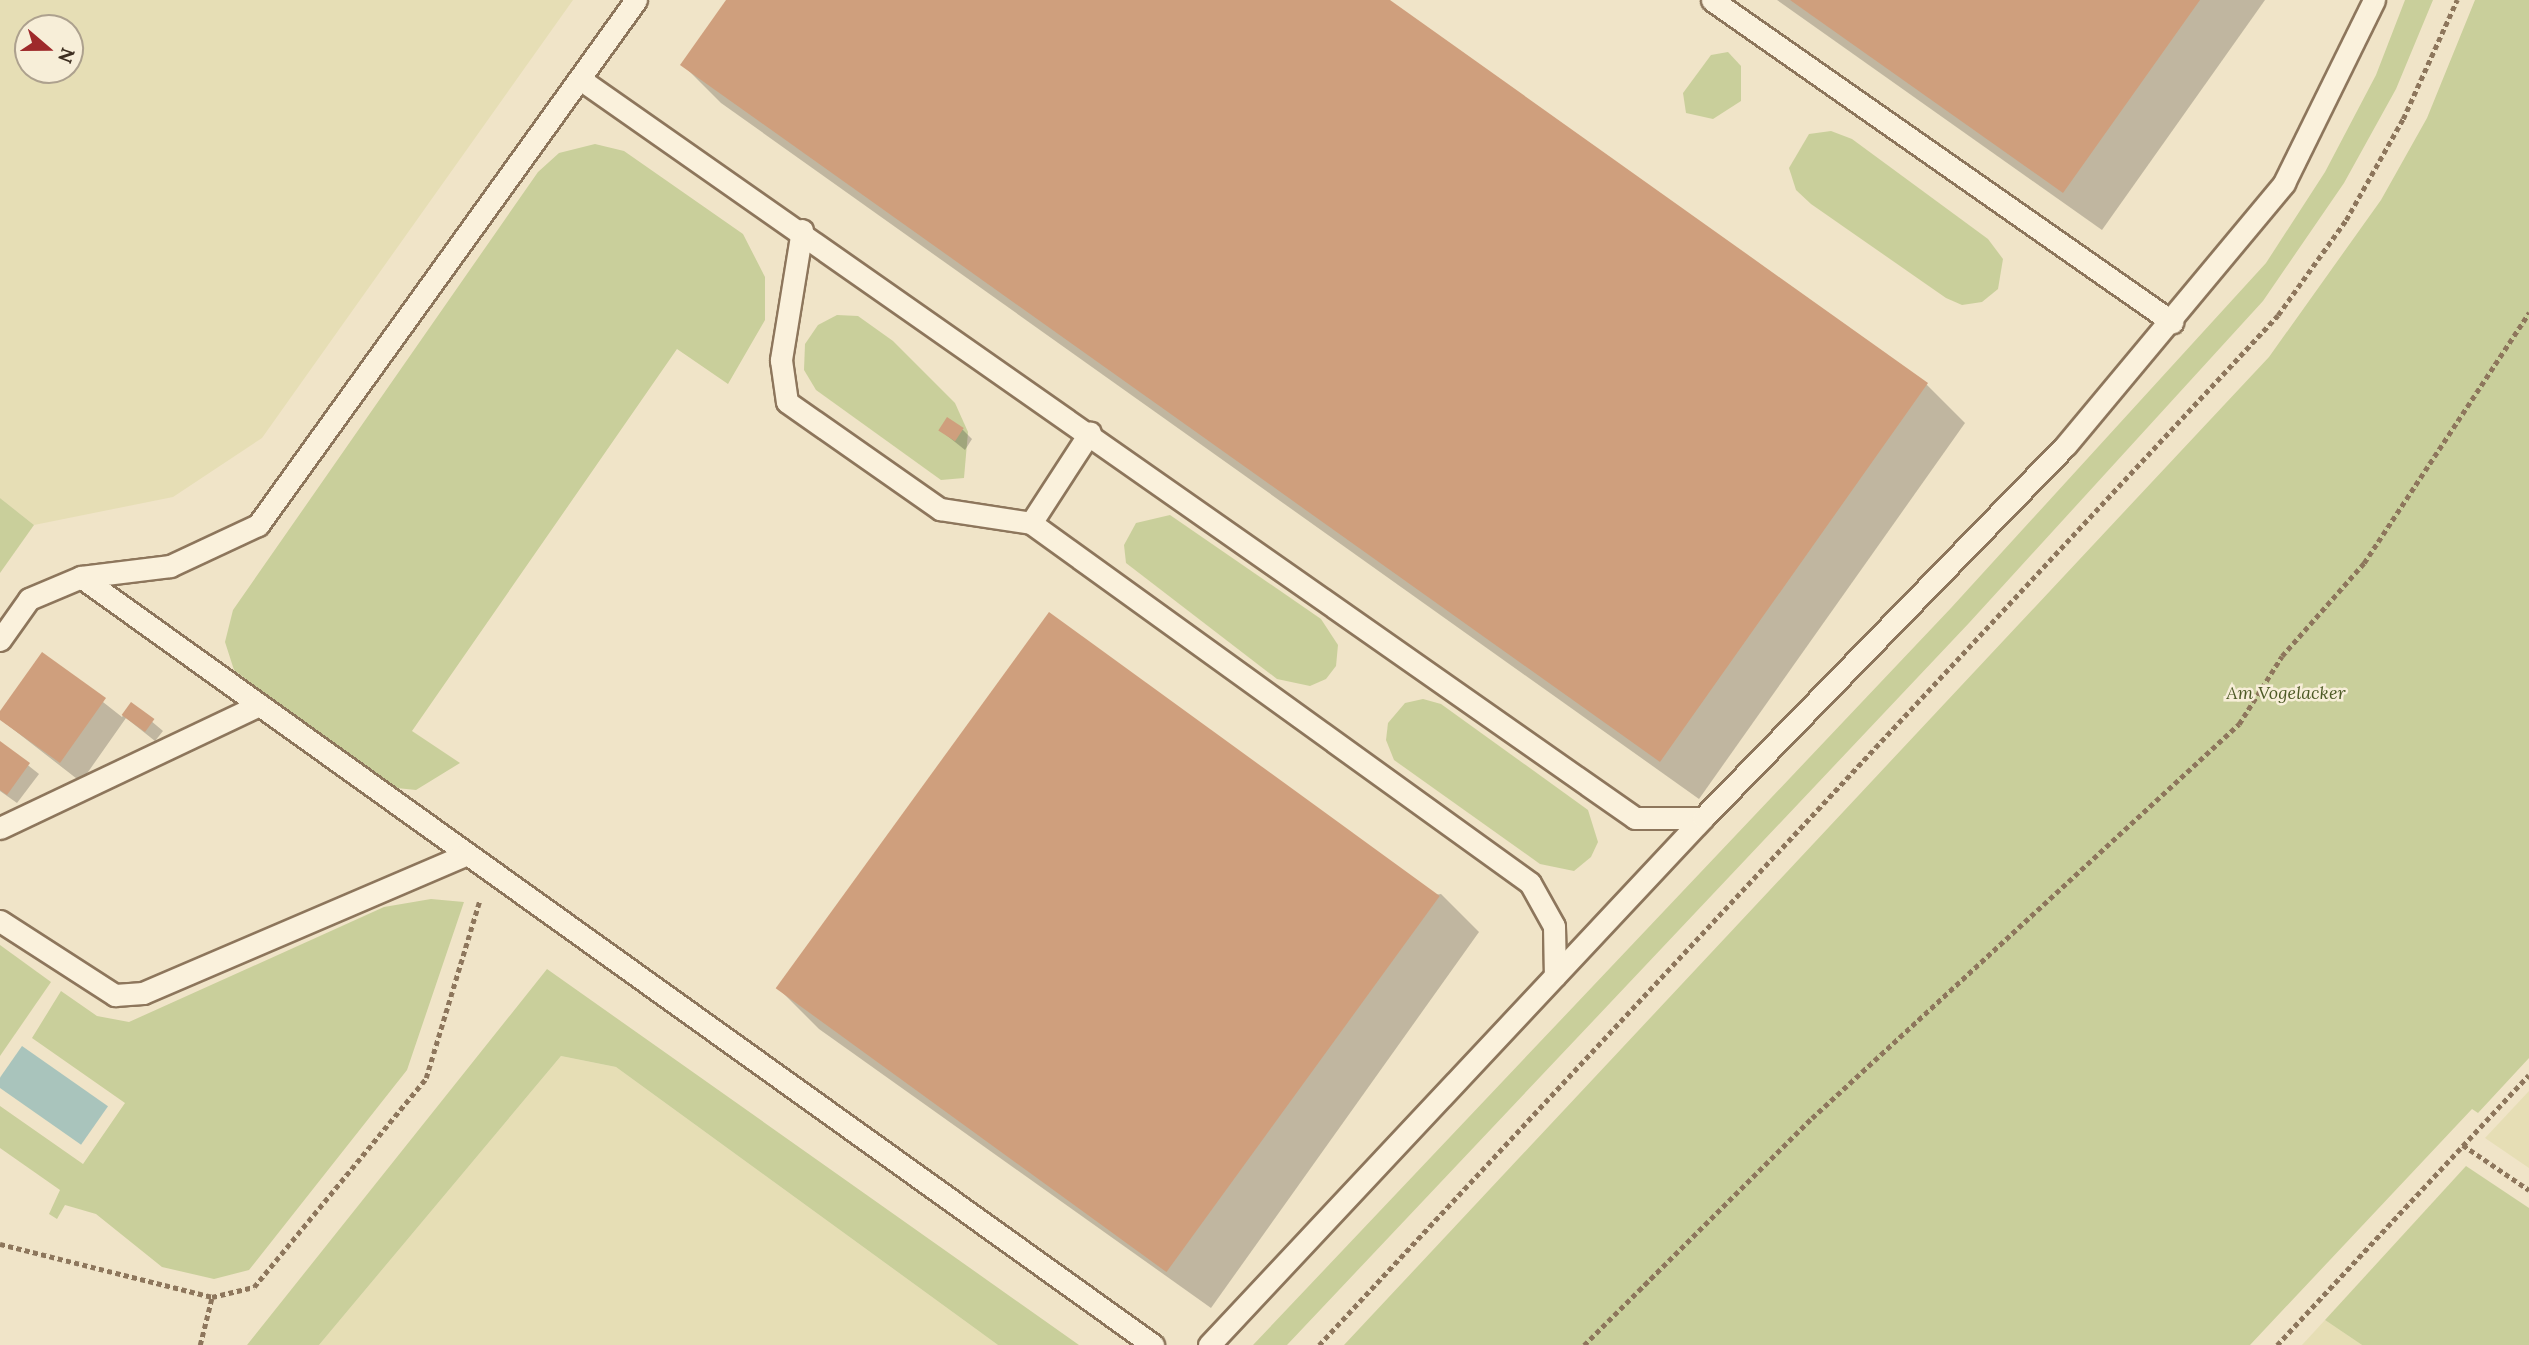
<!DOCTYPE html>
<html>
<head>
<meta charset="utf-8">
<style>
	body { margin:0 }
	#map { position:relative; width:2529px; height:1345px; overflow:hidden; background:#f0e4c8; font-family:Lora,serif }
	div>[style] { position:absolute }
	.farmland>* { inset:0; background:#e6deb5 }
	.green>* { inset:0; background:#c9cf9b }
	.water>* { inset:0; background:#a9c4bc; transform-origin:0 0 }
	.shadow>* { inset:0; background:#0003 }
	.building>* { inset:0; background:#cf9f7d; transform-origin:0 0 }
	.path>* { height:4.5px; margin-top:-2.25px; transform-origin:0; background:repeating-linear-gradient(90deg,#8d765c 0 5px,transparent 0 8.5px) }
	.roads { filter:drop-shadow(2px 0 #8d765c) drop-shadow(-2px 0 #8d765c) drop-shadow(0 2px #8d765c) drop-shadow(0 -2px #8d765c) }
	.lane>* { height:21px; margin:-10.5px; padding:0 10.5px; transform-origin:10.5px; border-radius:10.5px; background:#faf1dc }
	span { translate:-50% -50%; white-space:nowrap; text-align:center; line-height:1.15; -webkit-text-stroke:5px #f7eed8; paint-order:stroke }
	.park-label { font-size:18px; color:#4d5a26; font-style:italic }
	.north { position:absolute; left:14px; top:14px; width:70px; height:70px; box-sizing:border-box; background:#f7eed8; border:2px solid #ada18e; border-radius:50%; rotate:110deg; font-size:19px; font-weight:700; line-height:28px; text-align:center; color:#3d2e20 }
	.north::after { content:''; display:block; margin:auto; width:24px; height:32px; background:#9e2a2b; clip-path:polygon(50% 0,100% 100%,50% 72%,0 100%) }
</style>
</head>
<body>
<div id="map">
	<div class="farmland">
		<i style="clip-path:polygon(evenodd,0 0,573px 0,262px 438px,173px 497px,34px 525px,0 498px,0 0,28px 28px,70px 28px,70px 70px,28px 70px,28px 28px)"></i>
		<i style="clip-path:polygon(561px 1056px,616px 1067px,998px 1345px,319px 1345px)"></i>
		<i style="clip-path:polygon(2529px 1091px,2529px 1168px,2485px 1138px)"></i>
		<i style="clip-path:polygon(2325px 1320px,2362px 1345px,2302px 1345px)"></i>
	</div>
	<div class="green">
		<i style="clip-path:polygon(2405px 0,2433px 0,2396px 89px,2344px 183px,2263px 301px,1969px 623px,1287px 1345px,1253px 1345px,1951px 608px,2266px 263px,2325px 172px,2376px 75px)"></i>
		<i style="clip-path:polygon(2475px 0,2529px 0,2529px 1058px,2478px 1113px,2472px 1109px,2250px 1345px,1344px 1345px,2269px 357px,2381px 200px,2427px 118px)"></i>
		<i style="clip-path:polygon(1728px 52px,1741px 66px,1741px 101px,1713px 119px,1686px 113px,1683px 93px,1711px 55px)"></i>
		<i style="clip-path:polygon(1831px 131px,1852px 139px,1988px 239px,2003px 259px,1998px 289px,1982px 302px,1962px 305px,1946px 298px,1811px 204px,1796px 190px,1789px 168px,1809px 134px)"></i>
		<i style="clip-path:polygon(595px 144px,624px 151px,743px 234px,765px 277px,765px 320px,728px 384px,677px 349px,412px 731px,460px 763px,416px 790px,387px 787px,234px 670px,225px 642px,233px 610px,538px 172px,559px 153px)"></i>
		<i style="clip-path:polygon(837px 315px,858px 316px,893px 341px,955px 403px,968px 432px,964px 478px,941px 480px,816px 390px,804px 370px,805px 344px,818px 325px)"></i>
		<i style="clip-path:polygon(0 498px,34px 525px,0 573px)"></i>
		<i style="clip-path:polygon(1170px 515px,1321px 619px,1338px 645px,1336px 666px,1326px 679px,1310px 686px,1277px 679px,1126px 563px,1124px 545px,1136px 523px)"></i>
		<i style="clip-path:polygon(1423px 699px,1441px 704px,1588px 810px,1598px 842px,1591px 857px,1574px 871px,1540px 864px,1394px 760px,1386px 740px,1388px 723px,1405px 703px)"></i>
		<i style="clip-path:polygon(431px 899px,464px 902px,407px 1070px,249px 1270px,214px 1279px,162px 1267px,96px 1214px,65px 1205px,57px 1219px,49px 1214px,60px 1190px,0 1148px,0 1106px,83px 1164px,125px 1103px,32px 1038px,61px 991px,97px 1016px,129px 1022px,384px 907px)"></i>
		<i style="clip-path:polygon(0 945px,51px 982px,0 1056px)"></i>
		<i style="clip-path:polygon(547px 969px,1079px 1345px,998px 1345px,616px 1067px,561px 1056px,319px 1345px,247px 1345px)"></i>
		<i style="clip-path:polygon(2466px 1166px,2529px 1208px,2529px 1345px,2362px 1345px,2325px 1320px)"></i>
	</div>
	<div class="water">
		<i style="left:22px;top:1046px;width:105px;height:47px;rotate:35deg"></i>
	</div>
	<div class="shadow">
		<i style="clip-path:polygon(729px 0,1387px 0,1927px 385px,1965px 423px,1699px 799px,721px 103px,683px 65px)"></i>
		<i style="clip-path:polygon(1777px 0,2265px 0,2102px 230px)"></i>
		<i style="clip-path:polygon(940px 430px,963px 430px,972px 439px,965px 450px)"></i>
		<i style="clip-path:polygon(42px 654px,122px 717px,131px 704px,163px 731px,155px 741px,126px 718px,81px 782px,0 719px)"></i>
		<i style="clip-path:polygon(0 743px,39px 774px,17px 803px,0 791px)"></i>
		<i style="clip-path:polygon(1441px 894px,1479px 932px,1211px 1308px,819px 1029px,781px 991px)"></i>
	</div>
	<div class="building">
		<i style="clip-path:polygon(726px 0,1390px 0,1928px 383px,1660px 762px,680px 65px)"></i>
		<i style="clip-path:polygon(1790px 0,2200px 0,2063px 193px)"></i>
		<i style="left:947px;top:417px;width:20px;height:16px;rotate:33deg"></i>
		<i style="left:1049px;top:612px;width:483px;height:465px;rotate:36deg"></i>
		<i style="clip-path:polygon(42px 652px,106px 698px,60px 763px,0 720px,0 711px)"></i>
		<i style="left:131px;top:702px;width:29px;height:16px;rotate:36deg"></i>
		<i style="clip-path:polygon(0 741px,30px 763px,7px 795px,0 790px)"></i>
	</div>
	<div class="path">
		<i style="left:2463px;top:1145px;width:80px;rotate:34.3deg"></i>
		<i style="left:0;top:1244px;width:219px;rotate:14deg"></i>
		<i style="left:212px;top:1297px;width:43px;rotate:-13.4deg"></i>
		<i style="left:254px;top:1287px;width:271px;rotate:-50.5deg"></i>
		<i style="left:426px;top:1078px;width:184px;rotate:-73.2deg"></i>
		<i style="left:200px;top:1345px;width:49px;rotate:-76deg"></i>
		<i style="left:1319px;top:1345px;width:1407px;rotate:-47.04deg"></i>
		<i style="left:2278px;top:315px;width:117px;rotate:-54.4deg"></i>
		<i style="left:2346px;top:220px;width:116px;rotate:-60.6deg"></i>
		<i style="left:2403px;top:119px;width:131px;rotate:-65.6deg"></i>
		<i style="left:1584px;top:1345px;width:322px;rotate:-44.9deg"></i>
		<i style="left:1812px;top:1118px;width:581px;rotate:-42.7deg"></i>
		<i style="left:2239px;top:724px;width:80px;rotate:-57.7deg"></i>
		<i style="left:2282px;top:656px;width:124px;rotate:-48.6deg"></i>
		<i style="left:2364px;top:563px;width:300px;rotate:-56.6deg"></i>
		<i style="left:2277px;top:1345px;width:369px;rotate:-47deg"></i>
	</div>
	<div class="roads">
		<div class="lane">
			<i style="left:1712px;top:0;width:562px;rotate:34.99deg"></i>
			<i style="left:580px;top:79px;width:1288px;rotate:35.01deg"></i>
			<i style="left:1635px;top:818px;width:68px"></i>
			<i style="left:802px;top:230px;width:132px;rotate:99.2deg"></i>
			<i style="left:781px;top:360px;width:42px;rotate:81.9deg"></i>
			<i style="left:787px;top:402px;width:187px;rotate:35deg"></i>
			<i style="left:940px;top:509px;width:92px;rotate:8.7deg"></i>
			<i style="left:1031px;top:523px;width:615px;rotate:35.81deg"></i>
			<i style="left:1530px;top:883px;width:49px;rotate:60.8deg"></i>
			<i style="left:1554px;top:926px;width:50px;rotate:88.9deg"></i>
			<i style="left:1031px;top:523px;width:108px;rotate:-57deg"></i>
			<i style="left:81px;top:577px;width:1319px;rotate:35.62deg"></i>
			<i style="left:0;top:640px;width:50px;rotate:-54.7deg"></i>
			<i style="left:29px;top:599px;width:56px;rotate:-22.9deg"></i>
			<i style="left:81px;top:577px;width:90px;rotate:-7deg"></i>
			<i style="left:170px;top:566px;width:97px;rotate:-25deg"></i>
			<i style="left:258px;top:525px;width:647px;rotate:-54.25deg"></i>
			<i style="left:0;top:828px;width:284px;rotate:-25.4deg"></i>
			<i style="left:0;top:921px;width:137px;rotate:32.8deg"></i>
			<i style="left:115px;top:995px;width:28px;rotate:-4deg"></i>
			<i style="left:143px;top:993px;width:350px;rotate:-23.2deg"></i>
			<i style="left:1209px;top:1345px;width:722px;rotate:-46.85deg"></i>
			<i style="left:1703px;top:818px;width:520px;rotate:-45.78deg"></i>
			<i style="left:2066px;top:445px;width:341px;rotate:-50.2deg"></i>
			<i style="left:2284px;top:183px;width:204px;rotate:-63.8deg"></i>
		</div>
	</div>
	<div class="park-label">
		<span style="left:2286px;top:693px">Am Vogelacker</span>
	</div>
	<div class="north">N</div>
</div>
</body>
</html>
